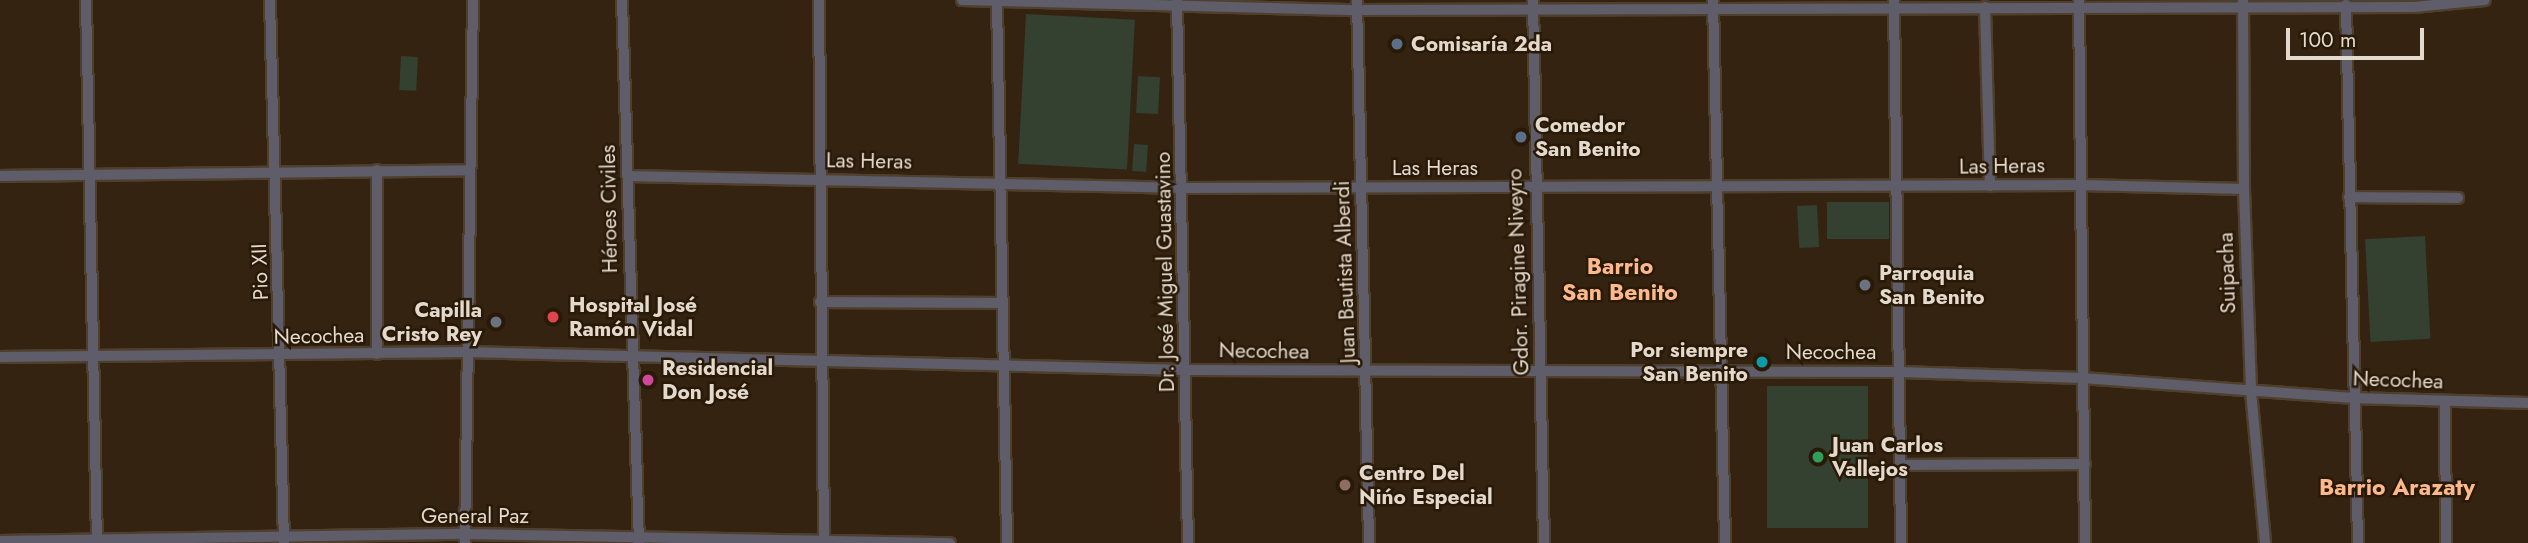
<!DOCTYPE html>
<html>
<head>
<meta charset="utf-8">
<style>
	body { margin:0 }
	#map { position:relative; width:2528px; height:543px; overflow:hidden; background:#332310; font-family:Jost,sans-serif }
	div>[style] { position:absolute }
	.green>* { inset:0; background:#344030; transform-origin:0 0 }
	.roads { filter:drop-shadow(2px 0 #4f402e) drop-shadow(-2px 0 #4f402e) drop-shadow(0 2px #4f402e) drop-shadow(0 -2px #4f402e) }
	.street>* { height:10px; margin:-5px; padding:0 5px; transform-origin:5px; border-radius:5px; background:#5e5d69 }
	.dots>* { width:19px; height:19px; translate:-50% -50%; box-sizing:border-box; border:4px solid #291907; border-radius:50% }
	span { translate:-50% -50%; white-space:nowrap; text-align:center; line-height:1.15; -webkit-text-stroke:5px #291907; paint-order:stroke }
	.poi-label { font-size:21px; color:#e3d9cd; font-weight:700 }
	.left { translate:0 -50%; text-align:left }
	.right { translate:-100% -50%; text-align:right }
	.street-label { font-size:21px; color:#e3d9cd }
	.neighbourhood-label { font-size:23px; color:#fdb98b; font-weight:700 }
	.scale { position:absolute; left:2286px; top:28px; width:138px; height:32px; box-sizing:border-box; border:4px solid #e3d9cd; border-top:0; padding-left:9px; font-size:21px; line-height:24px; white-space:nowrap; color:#e3d9cd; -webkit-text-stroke:5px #291907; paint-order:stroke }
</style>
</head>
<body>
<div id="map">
	<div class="green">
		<i style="left:1026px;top:14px;width:109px;height:150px;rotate:3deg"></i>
		<i style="left:401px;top:56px;width:17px;height:34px;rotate:3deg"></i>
		<i style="left:1138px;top:76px;width:22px;height:37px;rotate:3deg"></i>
		<i style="left:1134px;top:144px;width:14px;height:27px;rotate:4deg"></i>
		<i style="left:1827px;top:202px;width:62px;height:37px"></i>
		<i style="left:1817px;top:205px;width:42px;height:20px;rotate:87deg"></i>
		<i style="left:2425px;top:236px;width:103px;height:60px;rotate:87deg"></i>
		<i style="left:1868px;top:386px;width:142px;height:101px;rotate:90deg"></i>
	</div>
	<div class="roads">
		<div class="street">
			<i style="left:86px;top:0;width:543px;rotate:88.84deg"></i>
			<i style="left:270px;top:0;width:543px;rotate:88.52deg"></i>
			<i style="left:622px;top:0;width:543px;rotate:88.21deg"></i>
			<i style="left:819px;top:0;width:543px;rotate:89.47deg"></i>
			<i style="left:962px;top:0;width:395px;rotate:1.5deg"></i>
			<i style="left:1357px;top:10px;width:1057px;rotate:-0.16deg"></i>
			<i style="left:2414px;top:7px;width:71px;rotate:-5.6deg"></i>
			<i style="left:997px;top:0;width:543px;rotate:88.94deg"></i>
			<i style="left:1177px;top:0;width:543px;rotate:88.84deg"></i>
			<i style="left:1357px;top:0;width:543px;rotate:88.73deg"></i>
			<i style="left:1533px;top:0;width:543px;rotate:88.84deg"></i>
			<i style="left:1713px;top:0;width:543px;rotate:88.73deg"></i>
			<i style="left:1894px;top:0;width:543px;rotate:89.26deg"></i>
			<i style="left:2079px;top:0;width:543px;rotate:89.37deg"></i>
			<i style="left:2243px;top:1px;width:188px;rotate:89.7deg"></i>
			<i style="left:2244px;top:189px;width:202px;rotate:88deg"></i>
			<i style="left:2251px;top:391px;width:153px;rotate:84.7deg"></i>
			<i style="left:2346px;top:5px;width:538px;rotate:88.72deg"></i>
			<i style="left:1985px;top:7px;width:179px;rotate:88.4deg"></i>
			<i style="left:0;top:176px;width:470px;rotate:-0.7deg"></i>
			<i style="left:627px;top:176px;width:557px;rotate:1.23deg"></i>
			<i style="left:1184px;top:188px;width:897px;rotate:-0.19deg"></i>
			<i style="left:2081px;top:185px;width:163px;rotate:1.4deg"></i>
			<i style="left:2349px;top:197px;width:109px;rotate:0.5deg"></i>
			<i style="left:820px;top:302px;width:180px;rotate:0.3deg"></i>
			<i style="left:377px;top:354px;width:184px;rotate:-90deg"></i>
			<i style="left:0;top:357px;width:468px;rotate:-0.6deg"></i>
			<i style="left:468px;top:352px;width:719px;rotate:1.43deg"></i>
			<i style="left:1187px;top:370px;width:713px;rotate:0.16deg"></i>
			<i style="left:1900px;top:372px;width:182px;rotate:1.9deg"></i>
			<i style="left:2082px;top:378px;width:272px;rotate:4.2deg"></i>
			<i style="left:2353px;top:398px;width:175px;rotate:1.6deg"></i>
			<i style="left:2445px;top:401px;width:142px;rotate:89.6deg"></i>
			<i style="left:1901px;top:465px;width:184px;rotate:-0.3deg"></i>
			<i style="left:0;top:541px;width:465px;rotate:-0.9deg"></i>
			<i style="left:465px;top:534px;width:485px;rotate:1.1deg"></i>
			<i style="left:465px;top:543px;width:543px;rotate:-89.16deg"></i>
		</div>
	</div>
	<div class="dots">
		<i style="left:1397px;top:44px;background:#5c6f8a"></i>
		<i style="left:1521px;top:137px;background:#5c6f8a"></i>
		<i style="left:1865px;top:285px;background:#6b7280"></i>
		<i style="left:553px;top:317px;background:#e0444e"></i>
		<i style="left:496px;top:322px;background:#6b7280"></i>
		<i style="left:1762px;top:362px;background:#0f9aa8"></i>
		<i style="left:648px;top:380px;background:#d1479c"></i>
		<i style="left:1818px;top:457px;background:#2e9e5b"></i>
		<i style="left:1345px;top:485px;background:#8d6e63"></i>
	</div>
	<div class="poi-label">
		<span class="left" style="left:1411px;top:44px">Comisaría 2da</span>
		<span class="left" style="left:1535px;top:137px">Comedor<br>San Benito</span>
		<span class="left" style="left:1879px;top:285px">Parroquia<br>San Benito</span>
		<span class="left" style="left:569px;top:317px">Hospital José<br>Ramón Vidal</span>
		<span class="right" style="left:482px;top:322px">Capilla<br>Cristo Rey</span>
		<span class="right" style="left:1748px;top:362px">Por siempre<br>San Benito</span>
		<span class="left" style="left:662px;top:380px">Residencial<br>Don José</span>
		<span class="left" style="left:1832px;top:457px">Juan Carlos<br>Vallejos</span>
		<span class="left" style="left:1359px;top:485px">Centro Del<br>Nińo Especial</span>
	</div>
	<div class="street-label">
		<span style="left:869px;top:161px;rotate:1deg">Las Heras</span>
		<span style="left:2002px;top:166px;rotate:-1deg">Las Heras</span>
		<span style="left:1435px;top:168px">Las Heras</span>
		<span style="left:609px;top:209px;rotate:-91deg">Héroes Civiles</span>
		<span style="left:260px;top:272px;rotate:-92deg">Pio XII</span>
		<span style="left:1165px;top:272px;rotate:-91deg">Dr. José Miguel Guastavino</span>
		<span style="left:1345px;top:272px;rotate:-92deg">Juan Bautista Alberdi</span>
		<span style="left:1518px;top:272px;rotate:-92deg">Gdor. Piragine Niveyro</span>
		<span style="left:2227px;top:273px;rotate:-92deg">Suipacha</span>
		<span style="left:319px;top:336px;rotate:-1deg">Necochea</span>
		<span style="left:1264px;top:351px;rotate:1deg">Necochea</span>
		<span style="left:1831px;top:352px">Necochea</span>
		<span style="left:2398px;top:380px;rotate:2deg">Necochea</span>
		<span style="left:475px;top:516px">General Paz</span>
	</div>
	<div class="neighbourhood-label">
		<span style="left:1620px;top:279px">Barrio<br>San Benito</span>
		<span style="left:2397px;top:487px">Barrio Arazaty</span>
	</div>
	<div class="scale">100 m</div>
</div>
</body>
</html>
